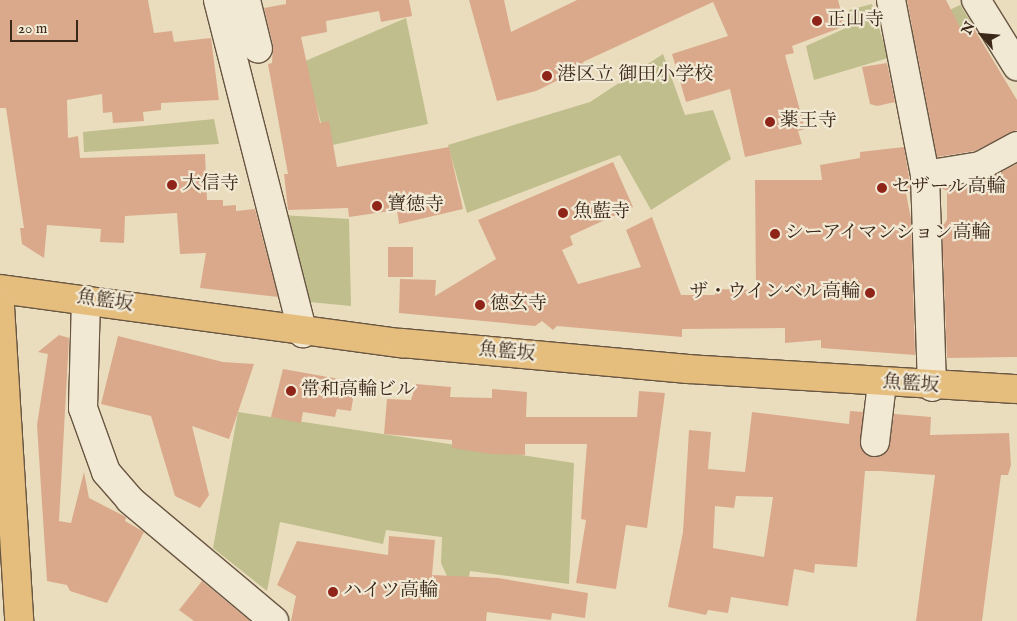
<!DOCTYPE html>
<html>
<head>
<meta charset="utf-8">
<style>
	body { margin:0 }
	#map { position:relative; width:1017px; height:621px; overflow:hidden; background:#eaddbd; font-family:"IM FELL English","Noto Serif JP",serif }
	div>[style] { position:absolute }
	.green>* { inset:0; background:#bfbe8c }
	.building>* { inset:0; background:#daa98c; transform-origin:0 0 }
	.roads { filter:drop-shadow(1px 0 #685542) drop-shadow(-1px 0 #685542) drop-shadow(0 1px #685542) drop-shadow(0 -1px #685542) }
	.minor>* { height:28px; margin:-14px; padding:0 14px; transform-origin:14px; border-radius:14px; background:#f1e9d4 }
	.major>* { height:28px; margin:-14px; padding:0 14px; transform-origin:14px; border-radius:14px; background:#e5be7e }
	.highway>* { height:28px; margin:-14px; padding:0 14px; transform-origin:14px; border-radius:14px; background:#e5be7e }
	.dots>* { width:14px; height:14px; translate:-50% -50%; box-sizing:border-box; border:2px solid #f1e9d4; border-radius:50% }
	span { translate:-50% -50%; white-space:nowrap; text-align:center; line-height:1.15; -webkit-text-stroke:4.5px #f1e9d4; paint-order:stroke }
	.poi-label { font-size:19px; color:#3c2819 }
	.left { translate:0 -50%; text-align:left }
	.right { translate:-100% -50%; text-align:right }
	.street-label { font-size:19px; color:#3c2819 }
	.north { position:absolute; left:957px; top:10px; width:50px; height:50px; -webkit-text-stroke:4px #f1e9d4; paint-order:stroke; rotate:297deg; font-size:14px; font-weight:700; line-height:20px; text-align:center; color:#3c2819 }
	.north::after { content:''; display:block; margin:auto; width:18px; height:22px; background:#3c2819; clip-path:polygon(50% 0,100% 100%,50% 72%,0 100%) }
	.scale { position:absolute; left:10px; top:20px; width:68px; height:22px; box-sizing:border-box; border:2px solid #3c2819; border-top:0; padding-left:6px; font-size:15px; line-height:18px; white-space:nowrap; color:#3c2819; -webkit-text-stroke:4px #f1e9d4; paint-order:stroke }
</style>
</head>
<body>
<div id="map">
	<div class="green">
		<i style="clip-path:polygon(872px 4px,888px 58px,814px 80px,806px 46px,846px 28px,849px 10px)"></i>
		<i style="clip-path:polygon(960px 5px,971px 22px,911px 52px,906px 31px)"></i>
		<i style="clip-path:polygon(406px 18px,428px 124px,328px 146px,303px 62px)"></i>
		<i style="clip-path:polygon(663px 54px,685px 115px,713px 110px,731px 159px,651px 210px,620px 155px,467px 213px,448px 145px,590px 102px)"></i>
		<i style="clip-path:polygon(214px 119px,219px 144px,84px 152px,83px 132px)"></i>
		<i style="clip-path:polygon(281px 215px,349px 219px,351px 306px,299px 301px)"></i>
		<i style="clip-path:polygon(238px 412px,574px 463px,569px 584px,470px 571px,460px 621px,452px 587px,441px 563px,442px 537px,386px 530px,383px 544px,280px 522px,267px 591px,213px 548px)"></i>
	</div>
	<div class="building">
		<i style="clip-path:polygon(0 0,148px 0,154px 33px,172px 31px,174px 42px,211px 38px,219px 100px,161px 103px,161px 110px,143px 112px,144px 121px,113px 123px,112px 112px,103px 113px,102px 94px,67px 100px,68px 138px,78px 136px,80px 158px,205px 154px,207px 200px,223px 200px,223px 206px,236px 205px,236px 211px,255px 209px,278px 297px,200px 288px,206px 253px,180px 254px,177px 213px,125px 216px,124px 243px,100px 242px,101px 229px,47px 225px,44px 258px,22px 244px,20px 228px,24px 228px,6px 108px,0 108px)"></i>
		<i style="clip-path:polygon(286px 0,409px 0,412px 16px,381px 22px,379px 11px,326px 21px,327px 32px,301px 37px,320px 123px,329px 121px,337px 167px,449px 147px,463px 209px,399px 224px,397px 210px,349px 217px,348px 208px,288px 210px,284px 174px,288px 174px,268px 64px,272px 63px,273px 45px,264px 8px,286px 4px)"></i>
		<i style="clip-path:polygon(469px 0,504px 0,511px 32px,577px 0,838px 0,845px 26px,792px 46px,794px 53px,785px 55px,805px 129px,798px 131px,802px 144px,745px 157px,730px 89px,686px 102px,672px 54px,728px 36px,713px 2px,583px 62px,585px 67px,536px 91px,497px 101px)"></i>
		<i style="clip-path:polygon(907px 0,946px 0,963px 33px,973px 27px,1017px 100px,1017px 130px,975px 151px,937px 157px)"></i>
		<i style="clip-path:polygon(887px 63px,895px 102px,877px 106px,870px 104px,862px 67px)"></i>
		<i style="clip-path:polygon(904px 147px,909px 177px,910px 193px,906px 193px,911px 219px,915px 355px,821px 348px,821px 340px,785px 343px,785px 328px,682px 329px,682px 337px,557px 326px,553px 330px,542px 321px,535px 326px,399px 313px,400px 279px,436px 280px,435px 296px,496px 259px,478px 220px,613px 162px,633px 207px,570px 236px,573px 245px,562px 250px,578px 284px,641px 267px,626px 230px,652px 217px,681px 295px,715px 295px,716px 289px,756px 290px,755px 180px,822px 180px,820px 165px,860px 158px,860px 152px)"></i>
		<i style="clip-path:polygon(1017px 164px,1017px 357px,947px 358px,942px 227px,947px 220px,947px 191px,941px 188px,983px 181px)"></i>
		<i style="left:388px;top:247px;width:25px;height:30px"></i>
		<i style="clip-path:polygon(59px 335px,69px 338px,59px 521px,71px 523px,84px 472px,89px 498px,126px 517px,125px 521px,144px 532px,107px 603px,70px 591px,67px 585px,47px 581px,37px 425px,48px 354px,38px 352px)"></i>
		<i style="clip-path:polygon(118px 336px,223px 362px,254px 364px,229px 439px,192px 426px,209px 495px,200px 508px,175px 496px,151px 416px,101px 404px)"></i>
		<i style="clip-path:polygon(283px 369px,356px 382px,351px 411px,337px 409px,335px 417px,303px 412px,301px 423px,271px 417px)"></i>
		<i style="clip-path:polygon(416px 384px,451px 387px,450px 397px,492px 398px,492px 389px,527px 392px,526px 417px,637px 417px,639px 391px,665px 393px,647px 528px,626px 525px,616px 589px,576px 583px,586px 520px,581px 519px,587px 444px,525px 444px,525px 455px,492px 454px,452px 448px,452px 440px,384px 434px,387px 399px,411px 400px)"></i>
		<i style="clip-path:polygon(evenodd,850px 411px,863px 412px,861px 448px,873px 457px,888px 451px,894px 414px,931px 417px,930px 435px,1009px 433px,1011px 465px,1008px 475px,1001px 475px,982px 621px,916px 621px,935px 475px,880px 471px,865px 471px,857px 567px,815px 564px,814px 573px,794px 569px,788px 606px,731px 597px,728px 613px,708px 610px,706px 615px,668px 607px,683px 532px,689px 430px,711px 432px,708px 469px,745px 472px,752px 412px,849px 424px,850px 411px,736px 496px,773px 497px,764px 557px,713px 548px,715px 506px,734px 508px,736px 496px)"></i>
		<i style="clip-path:polygon(389px 536px,435px 540px,432px 575px,498px 578px,588px 593px,585px 618px,552px 613px,551px 620px,487px 612px,486px 621px,291px 621px,296px 596px,277px 585px,297px 541px,388px 555px)"></i>
		<i style="clip-path:polygon(202px 581px,250px 621px,194px 621px,179px 610px)"></i>
	</div>
	<div class="roads">
		<div class="minor">
			<i style="left:218px;top:0;width:344px;rotate:75.7deg"></i>
			<i style="left:246px;top:0;width:50px;rotate:76.2deg"></i>
			<i style="left:891px;top:0;width:178px;rotate:79deg"></i>
			<i style="left:925px;top:175px;width:212px;rotate:88.1deg"></i>
			<i style="left:976px;top:0;width:78px;rotate:58.2deg"></i>
			<i style="left:925px;top:175px;width:56px;rotate:-9.3deg"></i>
			<i style="left:980px;top:166px;width:42px;rotate:-28.4deg"></i>
			<i style="left:86px;top:300px;width:108px;rotate:91.6deg"></i>
			<i style="left:83px;top:408px;width:68px;rotate:70.2deg"></i>
			<i style="left:106px;top:472px;width:37px;rotate:49deg"></i>
			<i style="left:130px;top:500px;width:188px;rotate:40deg"></i>
			<i style="left:875px;top:442px;width:59px;rotate:-83.2deg"></i>
		</div>
		<div class="major">
			<i style="left:0;top:289px;width:406px;rotate:7.7deg"></i>
			<i style="left:402px;top:343px;width:287px;rotate:5.2deg"></i>
			<i style="left:688px;top:369px;width:330px;rotate:3.5deg"></i>
		</div>
		<div class="highway">
			<i style="left:0;top:306px;width:316px;rotate:86.5deg"></i>
		</div>
	</div>
	<div class="dots">
		<i style="left:817px;top:21px;background:#8f2418"></i>
		<i style="left:547px;top:76px;background:#8f2418"></i>
		<i style="left:770px;top:122px;background:#8f2418"></i>
		<i style="left:172px;top:185px;background:#8f2418"></i>
		<i style="left:882px;top:188px;background:#8f2418"></i>
		<i style="left:377px;top:206px;background:#8f2418"></i>
		<i style="left:563px;top:213px;background:#8f2418"></i>
		<i style="left:775px;top:234px;background:#8f2418"></i>
		<i style="left:870px;top:293px;background:#8f2418"></i>
		<i style="left:480px;top:305px;background:#8f2418"></i>
		<i style="left:291px;top:391px;background:#8f2418"></i>
		<i style="left:333px;top:592px;background:#8f2418"></i>
	</div>
	<div class="poi-label">
		<span class="left" style="left:827px;top:21px">正山寺</span>
		<span class="left" style="left:557px;top:76px">港区立 御田小学校</span>
		<span class="left" style="left:780px;top:122px">薬王寺</span>
		<span class="left" style="left:182px;top:185px">大信寺</span>
		<span class="left" style="left:892px;top:188px">セザール高輪</span>
		<span class="left" style="left:387px;top:206px">寶徳寺</span>
		<span class="left" style="left:573px;top:213px">魚藍寺</span>
		<span class="left" style="left:785px;top:234px">シーアイマンション高輪</span>
		<span class="right" style="left:860px;top:293px">ザ・ウインベル高輪</span>
		<span class="left" style="left:490px;top:305px">徳玄寺</span>
		<span class="left" style="left:301px;top:391px">常和高輪ビル</span>
		<span class="left" style="left:343px;top:592px">ハイツ高輪</span>
	</div>
	<div class="street-label">
		<span style="left:105px;top:302px;rotate:8deg">魚籃坂</span>
		<span style="left:507px;top:353px;rotate:5deg">魚籃坂</span>
		<span style="left:911px;top:385px;rotate:4deg">魚籃坂</span>
	</div>
	<div class="north">N</div>
	<div class="scale">20 m</div>
</div>
</body>
</html>
